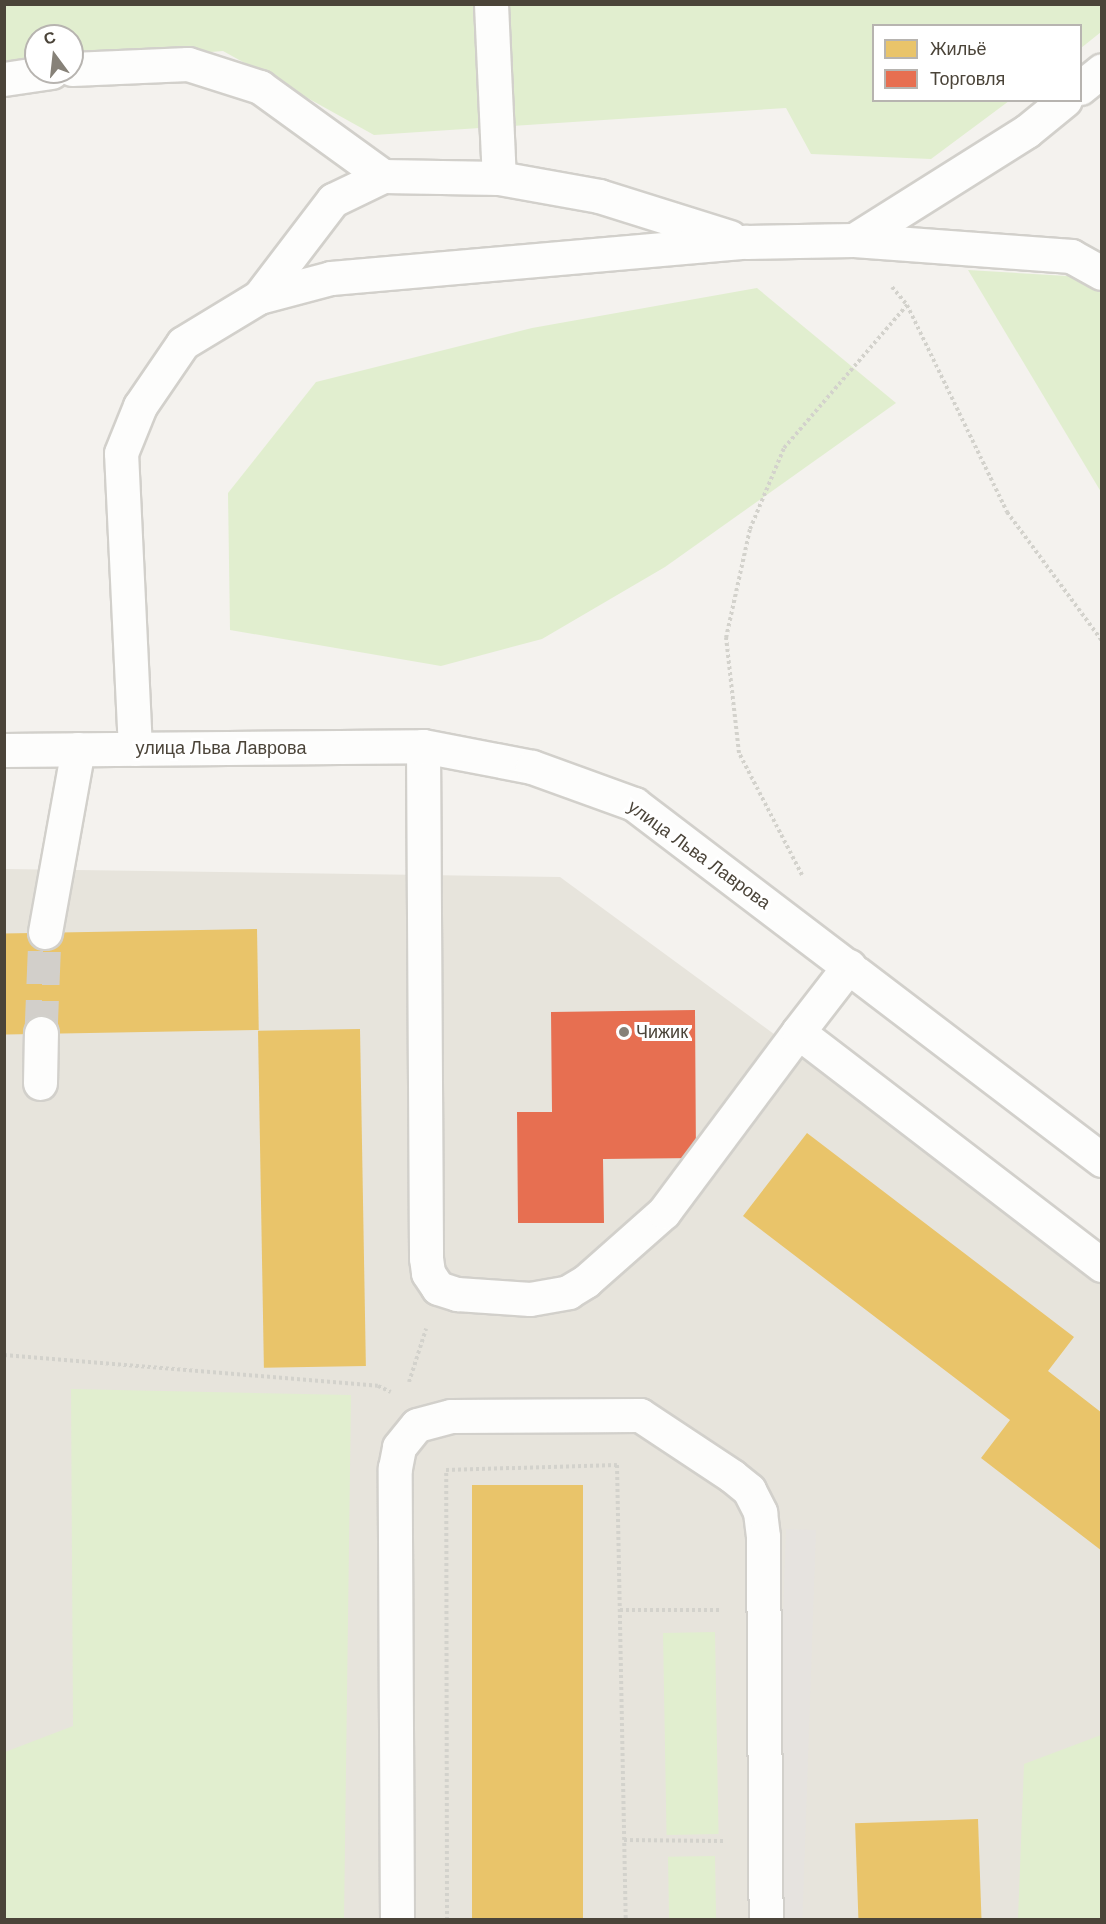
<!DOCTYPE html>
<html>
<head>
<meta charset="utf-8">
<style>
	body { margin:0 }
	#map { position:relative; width:1106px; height:1924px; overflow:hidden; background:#f4f2ee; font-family:Arial,sans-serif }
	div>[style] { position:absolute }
	.residential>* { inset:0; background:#e7e4dc }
	.green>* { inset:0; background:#e1eecf; transform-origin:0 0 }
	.parking>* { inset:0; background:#e6e3df; transform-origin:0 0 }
	.homes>* { inset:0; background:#e9c46a; transform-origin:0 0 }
	.shops>* { inset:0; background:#e76f51 }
	.minor-tunnel>* { height:33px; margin-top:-16.5px; transform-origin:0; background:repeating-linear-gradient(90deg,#d2cfca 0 33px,transparent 0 49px) }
	.path>* { height:4px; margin-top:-2px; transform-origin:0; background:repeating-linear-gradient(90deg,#d3d2cc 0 3px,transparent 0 6px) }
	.roads { filter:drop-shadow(2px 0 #d2d0cb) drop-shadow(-2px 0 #d2d0cb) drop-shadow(0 2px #d2d0cb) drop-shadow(0 -2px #d2d0cb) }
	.minor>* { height:33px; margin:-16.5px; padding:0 16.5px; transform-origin:16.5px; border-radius:16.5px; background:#fdfdfc }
	.dots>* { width:16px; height:16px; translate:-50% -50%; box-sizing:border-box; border:3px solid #fff; border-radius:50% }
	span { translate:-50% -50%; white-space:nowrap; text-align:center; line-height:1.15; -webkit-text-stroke:6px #fff; paint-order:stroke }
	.street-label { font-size:18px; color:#4b4439 }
	.poi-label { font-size:18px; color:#4b4439 }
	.left { translate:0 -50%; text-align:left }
	.frame { position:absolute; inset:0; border:6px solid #4b4439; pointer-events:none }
	.legend { position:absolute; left:872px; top:24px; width:210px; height:78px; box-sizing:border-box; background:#fff; border:2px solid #b7b4b0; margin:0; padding:8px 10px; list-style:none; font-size:18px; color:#4b4439 }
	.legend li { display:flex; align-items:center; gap:12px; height:30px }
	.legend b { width:30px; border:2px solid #b7b4b0 }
	.north { position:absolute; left:24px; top:24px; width:60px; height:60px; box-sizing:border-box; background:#fff; border:2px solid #b7b4b0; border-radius:50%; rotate:345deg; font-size:16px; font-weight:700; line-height:24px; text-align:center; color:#4b4439 }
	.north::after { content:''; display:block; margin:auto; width:21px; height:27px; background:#868178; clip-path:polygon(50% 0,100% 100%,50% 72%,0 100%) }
</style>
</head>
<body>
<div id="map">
	<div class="residential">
		<i style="clip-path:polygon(5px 869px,560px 877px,1101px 1274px,1101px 1919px,5px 1920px)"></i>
	</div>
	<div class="green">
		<i style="clip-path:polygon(5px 5px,1101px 5px,1101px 32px,1081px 48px,1080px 26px,874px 26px,874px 100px,1009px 101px,931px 159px,811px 154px,786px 108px,374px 135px,223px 51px,72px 63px,72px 36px,36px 36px,36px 66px,5px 68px)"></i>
		<i style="clip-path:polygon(968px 270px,1101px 278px,1101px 492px)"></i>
		<i style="clip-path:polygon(757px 288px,896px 403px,665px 567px,542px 639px,441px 666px,230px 630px,228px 493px,316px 382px,532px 328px)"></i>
		<i style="clip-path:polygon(71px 1389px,351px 1395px,344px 1919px,5px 1919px,5px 1752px,73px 1726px)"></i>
		<i style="left:715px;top:1632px;width:202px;height:52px;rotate:89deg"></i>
		<i style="clip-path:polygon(1101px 1735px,1101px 1919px,1018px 1919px,1024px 1764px)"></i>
		<i style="left:715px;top:1856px;width:63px;height:47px;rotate:89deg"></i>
	</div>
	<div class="parking">
		<i style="left:786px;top:1529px;width:30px;height:390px;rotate:2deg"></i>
	</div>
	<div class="homes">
		<i style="left:257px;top:929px;width:101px;height:253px;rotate:89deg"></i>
		<i style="left:360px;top:1029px;width:337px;height:102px;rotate:89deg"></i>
		<i style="clip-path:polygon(807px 1133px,1074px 1337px,1048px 1371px,1102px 1413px,1102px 1551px,981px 1458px,1010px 1420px,743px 1216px)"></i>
		<i style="left:472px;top:1485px;width:111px;height:435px"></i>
		<i style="left:978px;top:1819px;width:101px;height:123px;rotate:88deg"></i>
	</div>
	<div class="shops">
		<i style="clip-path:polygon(695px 1010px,696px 1158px,603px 1159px,604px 1223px,518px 1223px,517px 1112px,552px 1112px,551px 1012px)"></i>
	</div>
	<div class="minor-tunnel">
		<i style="left:41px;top:1033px;width:101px;rotate:-87.7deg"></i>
	</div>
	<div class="path">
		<i style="left:892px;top:287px;width:23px;rotate:50deg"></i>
		<i style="left:907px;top:305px;width:230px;rotate:64.2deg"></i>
		<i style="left:1007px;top:512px;width:160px;rotate:53.6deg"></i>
		<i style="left:802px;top:875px;width:137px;rotate:-117.3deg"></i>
		<i style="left:739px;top:753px;width:116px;rotate:-96.4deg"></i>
		<i style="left:726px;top:638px;width:112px;rotate:-77.6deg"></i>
		<i style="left:750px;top:529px;width:88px;rotate:-67.2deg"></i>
		<i style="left:784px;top:448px;width:189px;rotate:-49.3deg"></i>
		<i style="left:4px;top:1355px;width:375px;rotate:4.7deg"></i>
		<i style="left:378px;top:1386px;width:14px;rotate:25deg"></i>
		<i style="left:409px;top:1382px;width:56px;rotate:-72.2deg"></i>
		<i style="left:620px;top:1610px;width:101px"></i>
		<i style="left:624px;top:1840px;width:99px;rotate:0.6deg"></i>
		<i style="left:447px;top:1920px;width:450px;rotate:-90.1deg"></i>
		<i style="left:446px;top:1470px;width:171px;rotate:-1.7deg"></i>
		<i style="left:617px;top:1465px;width:455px;rotate:88.9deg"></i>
	</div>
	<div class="roads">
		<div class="minor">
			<i style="left:491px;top:4px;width:174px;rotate:87.4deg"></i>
			<i style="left:72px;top:69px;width:116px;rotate:-2.5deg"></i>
			<i style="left:188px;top:64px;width:76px;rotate:17.7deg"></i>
			<i style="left:260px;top:87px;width:152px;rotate:35.9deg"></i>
			<i style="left:383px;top:176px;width:116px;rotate:1deg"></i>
			<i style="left:499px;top:178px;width:102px;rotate:10.2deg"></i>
			<i style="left:599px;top:196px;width:137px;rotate:17.4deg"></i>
			<i style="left:4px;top:79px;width:48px;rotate:-8.5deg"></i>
			<i style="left:1080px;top:88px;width:28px;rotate:-39deg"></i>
			<i style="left:854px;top:240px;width:204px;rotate:-32.2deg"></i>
			<i style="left:1027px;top:131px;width:49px;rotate:-39.2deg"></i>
			<i style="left:259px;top:297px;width:122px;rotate:-52.7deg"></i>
			<i style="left:333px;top:200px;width:55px;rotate:-25.6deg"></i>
			<i style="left:423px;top:746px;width:512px;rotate:89.66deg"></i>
			<i style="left:426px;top:1258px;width:15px;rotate:82deg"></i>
			<i style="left:428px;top:1273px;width:18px;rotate:56deg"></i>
			<i style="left:438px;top:1288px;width:20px;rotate:18deg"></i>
			<i style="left:457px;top:1294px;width:73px;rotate:3.9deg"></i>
			<i style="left:530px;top:1299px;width:39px;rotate:-10deg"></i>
			<i style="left:568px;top:1292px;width:21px;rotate:-31deg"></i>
			<i style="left:586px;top:1281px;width:104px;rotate:-41.5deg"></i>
			<i style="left:664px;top:1212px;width:224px;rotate:-53.3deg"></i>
			<i style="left:135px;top:749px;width:296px;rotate:-92.7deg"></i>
			<i style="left:121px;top:453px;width:51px;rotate:-68deg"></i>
			<i style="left:140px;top:406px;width:76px;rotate:-55.7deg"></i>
			<i style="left:183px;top:343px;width:89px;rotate:-31.2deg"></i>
			<i style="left:259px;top:297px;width:74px;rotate:-14.8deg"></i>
			<i style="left:331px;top:278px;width:417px;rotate:-5deg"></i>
			<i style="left:746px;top:242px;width:108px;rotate:-1.1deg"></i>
			<i style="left:854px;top:240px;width:218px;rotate:4.2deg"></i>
			<i style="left:1071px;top:256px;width:35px;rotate:29deg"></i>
			<i style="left:4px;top:750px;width:419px;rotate:-0.5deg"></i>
			<i style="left:423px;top:746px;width:111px;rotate:10.9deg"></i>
			<i style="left:532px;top:767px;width:109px;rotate:19.9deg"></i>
			<i style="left:634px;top:804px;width:588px;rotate:37.26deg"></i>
			<i style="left:45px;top:932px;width:186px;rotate:-79.8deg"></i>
			<i style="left:849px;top:966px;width:83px;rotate:127.7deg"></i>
			<i style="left:798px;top:1032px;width:383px;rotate:37.5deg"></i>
			<i style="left:40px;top:1083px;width:50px;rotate:-88.9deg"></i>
			<i style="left:397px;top:1920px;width:452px;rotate:-90.3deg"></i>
			<i style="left:395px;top:1468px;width:21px;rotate:-79deg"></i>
			<i style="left:399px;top:1447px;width:28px;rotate:-51deg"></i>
			<i style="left:417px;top:1425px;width:35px;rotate:-15deg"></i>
			<i style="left:451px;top:1416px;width:189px;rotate:-0.3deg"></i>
			<i style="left:640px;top:1415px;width:110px;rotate:33.5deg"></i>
			<i style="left:732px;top:1476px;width:22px;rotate:39deg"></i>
			<i style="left:749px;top:1490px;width:25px;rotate:63deg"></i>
			<i style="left:760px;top:1512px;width:25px;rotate:83deg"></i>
			<i style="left:763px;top:1537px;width:383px;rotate:89.6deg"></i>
		</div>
	</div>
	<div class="dots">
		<i style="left:624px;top:1032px;background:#868178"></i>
	</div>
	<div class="street-label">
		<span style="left:221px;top:748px">улица Льва Лаврова</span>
		<span style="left:699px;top:855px;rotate:36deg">улица Льва Лаврова</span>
	</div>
	<div class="poi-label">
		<span class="left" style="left:636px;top:1032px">Чижик</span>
	</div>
	<div class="frame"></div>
	<ul class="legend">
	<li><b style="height:16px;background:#e9c46a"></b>Жильё</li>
	<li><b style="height:16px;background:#e76f51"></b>Торговля</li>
	</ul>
	<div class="north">С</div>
</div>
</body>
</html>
